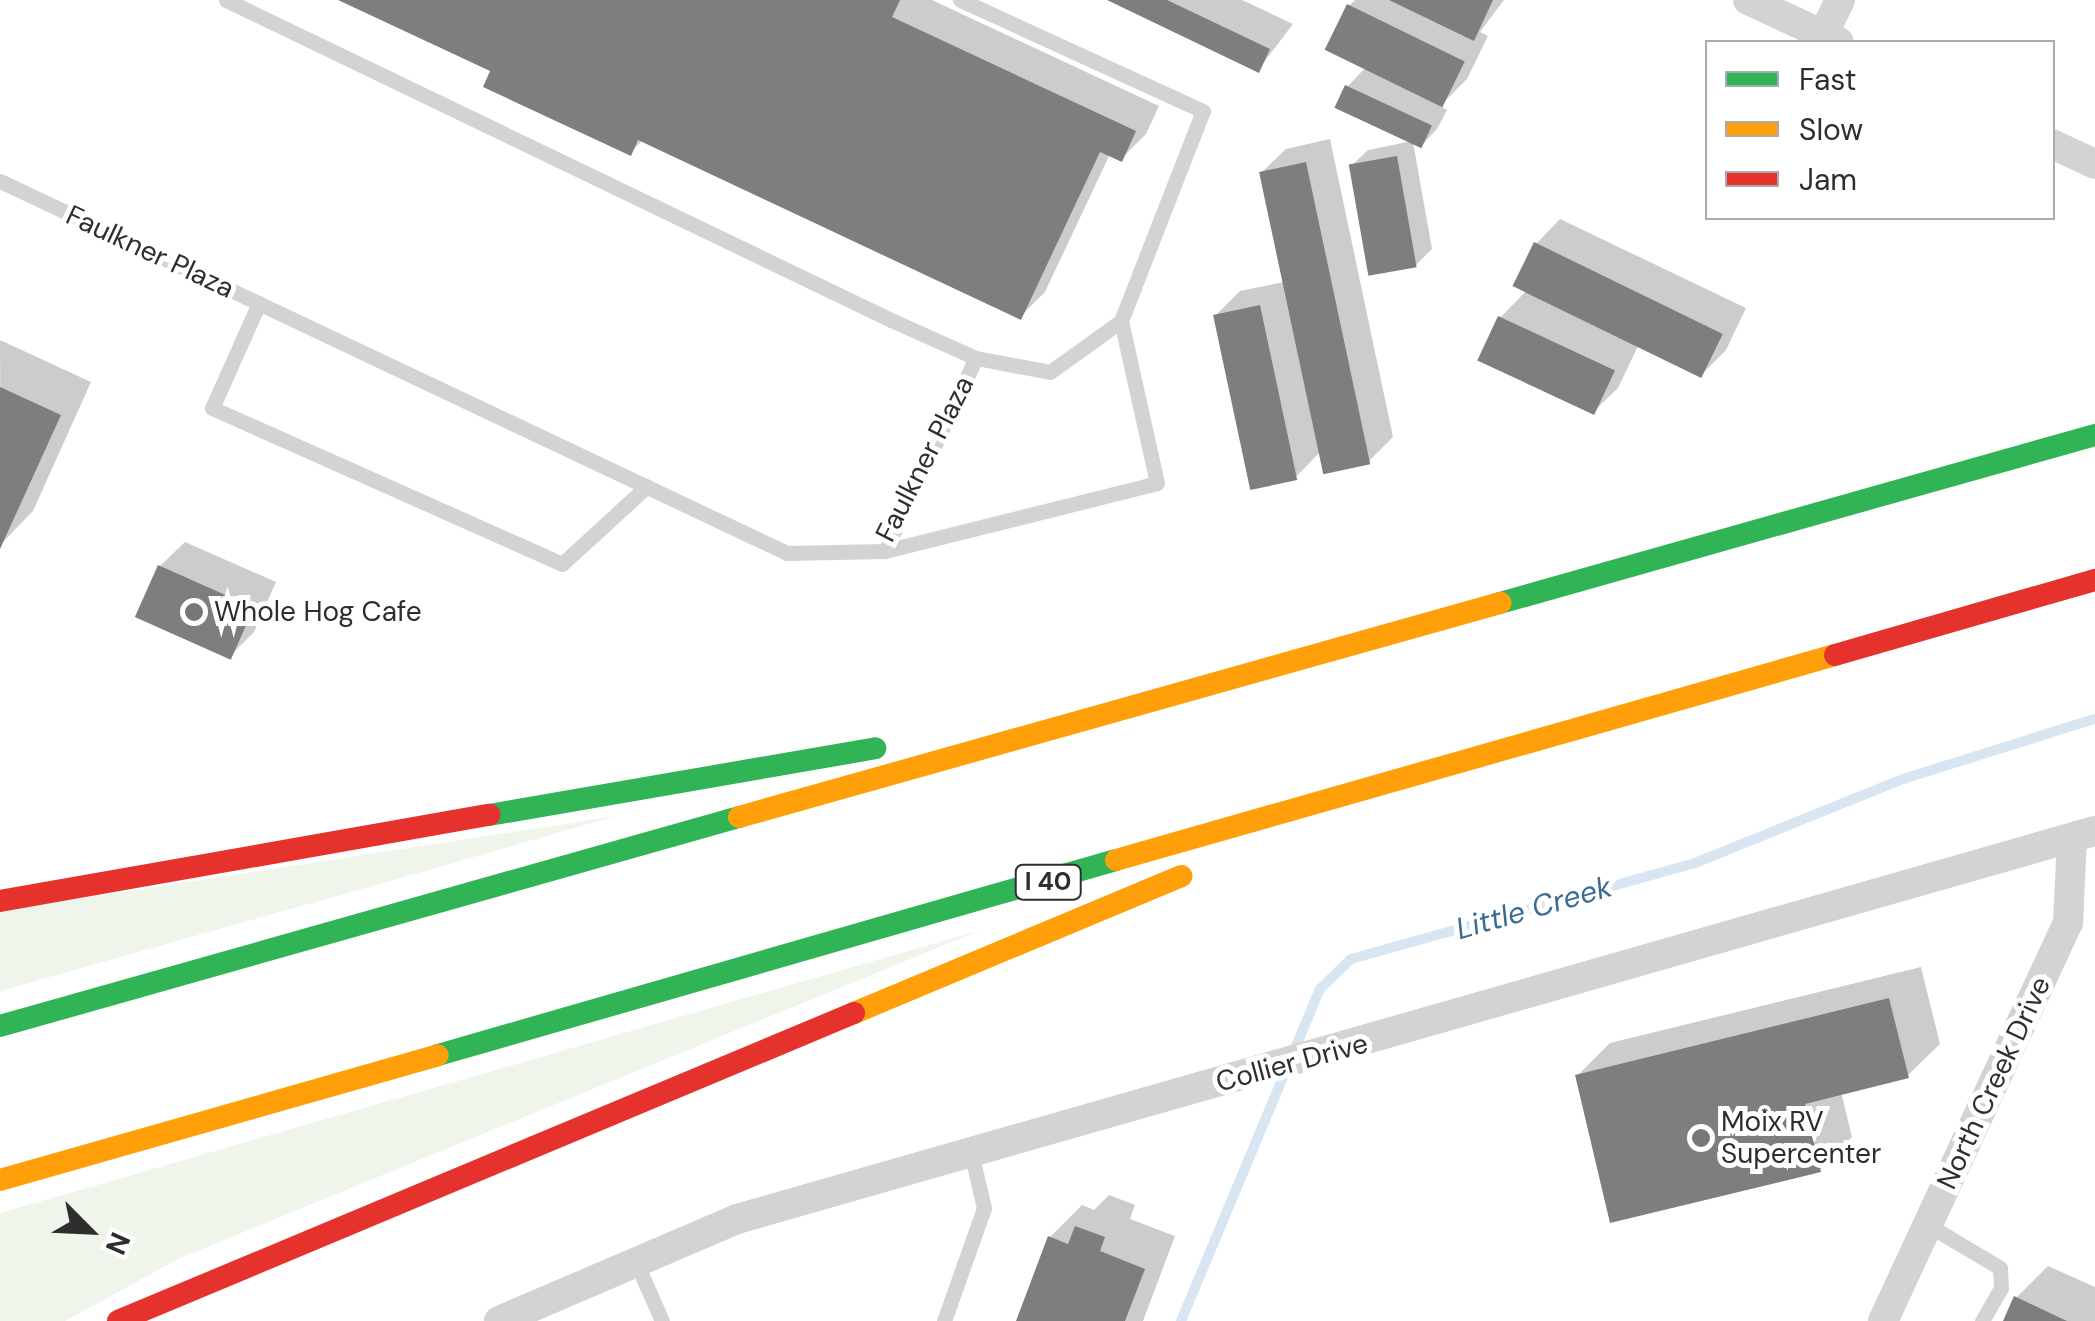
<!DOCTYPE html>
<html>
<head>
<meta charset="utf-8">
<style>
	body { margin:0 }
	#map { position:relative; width:2095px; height:1321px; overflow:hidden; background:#fff; font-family:"DM Sans",sans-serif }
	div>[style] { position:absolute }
	.green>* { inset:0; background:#f0f5eb }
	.shadow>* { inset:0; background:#0003 }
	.stream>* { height:10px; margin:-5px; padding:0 5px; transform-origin:5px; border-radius:5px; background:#d7e6f2 }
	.building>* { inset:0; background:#7e7e7e; transform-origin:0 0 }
	.lane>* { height:15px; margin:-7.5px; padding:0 7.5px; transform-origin:7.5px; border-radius:7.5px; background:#d3d3d3 }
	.street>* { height:30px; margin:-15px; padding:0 15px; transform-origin:15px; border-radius:15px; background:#d3d3d3 }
	.fast>* { height:22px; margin:-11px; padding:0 11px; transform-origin:11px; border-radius:11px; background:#30b455 }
	.slow>* { height:22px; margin:-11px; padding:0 11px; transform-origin:11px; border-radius:11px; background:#ff9f0a }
	.jam>* { height:22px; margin:-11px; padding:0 11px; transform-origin:11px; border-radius:11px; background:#e5322d }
	.dots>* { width:28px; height:28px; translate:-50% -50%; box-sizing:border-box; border:5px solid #fff; border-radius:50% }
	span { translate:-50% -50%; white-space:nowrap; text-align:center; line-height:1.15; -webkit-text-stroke:10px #fff; paint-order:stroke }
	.shield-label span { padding:2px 8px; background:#fff; border:2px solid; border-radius:8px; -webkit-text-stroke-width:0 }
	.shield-label { font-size:25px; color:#2e2e2e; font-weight:700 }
	.street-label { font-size:28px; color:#2e2e2e }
	.poi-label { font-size:28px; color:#2e2e2e }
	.left { translate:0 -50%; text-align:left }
	.water-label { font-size:30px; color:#386c95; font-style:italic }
	.legend { position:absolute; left:1705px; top:40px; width:350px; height:180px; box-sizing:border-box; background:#fff; border:2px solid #ababab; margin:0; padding:12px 18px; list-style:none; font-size:30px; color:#2e2e2e }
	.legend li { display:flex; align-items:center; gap:20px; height:50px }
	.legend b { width:50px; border:2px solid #ababab }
	.north { position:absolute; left:40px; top:1181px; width:100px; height:100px; -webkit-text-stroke:8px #fff; paint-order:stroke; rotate:114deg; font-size:28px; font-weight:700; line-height:40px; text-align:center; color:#2e2e2e }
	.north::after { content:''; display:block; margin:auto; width:35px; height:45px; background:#2e2e2e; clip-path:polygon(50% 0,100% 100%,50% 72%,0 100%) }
</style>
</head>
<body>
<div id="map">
	<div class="green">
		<i style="clip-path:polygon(616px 816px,418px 873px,0 991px,0 911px)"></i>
		<i style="clip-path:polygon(981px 930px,180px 1258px,65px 1321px,0 1321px,0 1213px)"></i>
	</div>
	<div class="shadow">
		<i style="clip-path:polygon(344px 0,932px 0,1159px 106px,1146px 134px,1121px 159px,1110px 154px,1045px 292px,1020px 317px,643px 140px,630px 153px,493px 70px)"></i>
		<i style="clip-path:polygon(1112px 0,1242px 0,1293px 24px,1258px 70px)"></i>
		<i style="clip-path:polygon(1355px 0,1504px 0,1480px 32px,1488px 36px,1467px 79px,1440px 106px,1447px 110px,1437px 129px,1421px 146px,1413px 142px,1432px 249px,1416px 265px,1351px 166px,1368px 150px,1412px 141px,1347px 87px,1366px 67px,1349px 6px)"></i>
		<i style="clip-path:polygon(1330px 139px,1393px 437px,1368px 462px,1320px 452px,1295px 478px,1215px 316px,1240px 291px,1284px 282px,1261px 173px,1286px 149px)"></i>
		<i style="clip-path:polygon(1560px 219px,1746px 308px,1726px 350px,1702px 374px,1639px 344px,1618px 388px,1593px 412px,1500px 318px,1527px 290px,1536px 244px)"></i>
		<i style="clip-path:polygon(0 340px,91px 382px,33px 511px,1px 544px)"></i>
		<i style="clip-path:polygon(185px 542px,276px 582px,254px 632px,230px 656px,160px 566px)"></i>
		<i style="clip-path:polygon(1921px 967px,1940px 1044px,1907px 1076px,1841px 1092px,1852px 1137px,1820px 1170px,1578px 1075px,1610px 1043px)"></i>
		<i style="clip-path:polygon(1109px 1195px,1135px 1205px,1130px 1219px,1175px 1236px,1143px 1321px,1018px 1321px,1050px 1237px,1082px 1205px,1094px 1210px)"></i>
		<i style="clip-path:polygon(2048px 1266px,2095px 1287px,2095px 1321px,2006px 1321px,2016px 1298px)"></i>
	</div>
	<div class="stream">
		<i style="left:1181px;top:1321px;width:360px;rotate:-67.3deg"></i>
		<i style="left:1320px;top:989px;width:43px;rotate:-44.1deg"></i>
		<i style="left:1351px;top:959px;width:357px;rotate:-15.6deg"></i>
		<i style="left:1695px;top:863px;width:224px;rotate:-22deg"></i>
		<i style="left:1903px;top:779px;width:201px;rotate:-17.4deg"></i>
	</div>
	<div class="building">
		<i style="clip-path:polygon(338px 0,900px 0,892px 17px,1136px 131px,1122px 162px,1100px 152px,1021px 320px,638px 140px,631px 156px,483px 87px,490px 71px)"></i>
		<i style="clip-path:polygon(1107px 0,1167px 0,1270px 49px,1259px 73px)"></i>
		<i style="clip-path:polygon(1389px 0,1493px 0,1474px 41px)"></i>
		<i style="left:1347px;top:4px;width:131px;height:51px;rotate:26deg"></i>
		<i style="left:1345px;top:85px;width:96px;height:25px;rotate:25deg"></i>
		<i style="left:1397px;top:156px;width:113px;height:49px;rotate:80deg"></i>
		<i style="left:1306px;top:162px;width:309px;height:48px;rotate:78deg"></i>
		<i style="left:1534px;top:242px;width:210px;height:49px;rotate:26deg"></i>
		<i style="left:1260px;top:305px;width:179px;height:48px;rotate:78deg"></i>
		<i style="left:1498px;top:316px;width:129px;height:49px;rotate:25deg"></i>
		<i style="clip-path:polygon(0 387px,61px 415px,0 549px)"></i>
		<i style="left:158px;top:565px;width:105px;height:57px;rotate:24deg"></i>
		<i style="clip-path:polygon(1889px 998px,1909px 1078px,1805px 1104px,1821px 1172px,1610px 1223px,1575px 1075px)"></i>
		<i style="clip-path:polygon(1075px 1226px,1105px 1237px,1100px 1251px,1145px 1269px,1125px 1321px,1016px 1321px,1048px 1236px,1068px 1244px)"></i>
		<i style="clip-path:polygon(2014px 1296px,2067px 1321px,2003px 1321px)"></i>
	</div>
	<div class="lane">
		<i style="left:226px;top:0;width:738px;rotate:25.7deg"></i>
		<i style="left:891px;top:320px;width:93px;rotate:24.1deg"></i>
		<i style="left:976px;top:358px;width:75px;rotate:10.7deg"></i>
		<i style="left:1050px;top:372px;width:87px;rotate:-35.7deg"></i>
		<i style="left:1121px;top:321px;width:225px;rotate:-68.7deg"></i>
		<i style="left:1203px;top:111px;width:267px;rotate:-155.4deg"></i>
		<i style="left:0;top:181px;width:870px;rotate:25.3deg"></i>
		<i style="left:787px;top:553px;width:98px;rotate:-1.2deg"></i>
		<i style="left:885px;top:551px;width:213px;rotate:-64.8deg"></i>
		<i style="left:259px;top:303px;width:115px;rotate:114.1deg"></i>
		<i style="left:212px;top:408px;width:383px;rotate:24deg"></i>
		<i style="left:562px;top:564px;width:115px;rotate:-42.5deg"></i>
		<i style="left:885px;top:551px;width:280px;rotate:-14deg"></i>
		<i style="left:1157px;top:483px;width:166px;rotate:-102.5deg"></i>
		<i style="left:1928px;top:1225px;width:84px;rotate:30.8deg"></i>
		<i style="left:2000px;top:1268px;width:20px;rotate:87deg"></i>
		<i style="left:2001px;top:1288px;width:38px;rotate:120deg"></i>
		<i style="left:636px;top:1262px;width:64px;rotate:66.2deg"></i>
		<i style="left:944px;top:1321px;width:120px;rotate:-70.5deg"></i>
		<i style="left:984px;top:1208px;width:57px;rotate:-103.1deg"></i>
	</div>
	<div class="street">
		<i style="left:1748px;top:0;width:100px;rotate:24.8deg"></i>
		<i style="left:1823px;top:35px;width:39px;rotate:-64deg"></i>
		<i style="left:2052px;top:144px;width:47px;rotate:24.9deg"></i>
		<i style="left:499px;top:1321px;width:259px;rotate:-23.2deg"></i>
		<i style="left:737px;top:1219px;width:1412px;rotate:-15.95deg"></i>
		<i style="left:1883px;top:1321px;width:439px;rotate:-65.1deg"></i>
		<i style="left:2068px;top:923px;width:85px;rotate:-87.3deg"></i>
	</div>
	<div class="fast">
		<i style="left:1500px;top:603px;width:618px;rotate:-15.77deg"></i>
		<i style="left:489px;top:815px;width:392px;rotate:-9.8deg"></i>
		<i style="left:0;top:1026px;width:768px;rotate:-15.79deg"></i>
		<i style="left:438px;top:1055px;width:705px;rotate:-16.05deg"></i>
	</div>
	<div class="slow">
		<i style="left:739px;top:817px;width:791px;rotate:-15.71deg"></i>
		<i style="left:1116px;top:860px;width:748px;rotate:-15.91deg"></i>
		<i style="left:854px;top:1013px;width:355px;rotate:-22.7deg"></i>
		<i style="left:0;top:1180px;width:455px;rotate:-15.9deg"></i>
	</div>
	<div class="jam">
		<i style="left:1835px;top:655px;width:271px;rotate:-16.1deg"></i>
		<i style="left:0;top:901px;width:497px;rotate:-10deg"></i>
		<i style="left:118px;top:1321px;width:798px;rotate:-22.71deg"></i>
	</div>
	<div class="dots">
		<i style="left:194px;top:612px;background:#777"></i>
		<i style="left:1701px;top:1138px;background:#777"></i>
	</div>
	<div class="shield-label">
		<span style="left:1048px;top:882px">I 40</span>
	</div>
	<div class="street-label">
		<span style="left:150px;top:252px;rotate:25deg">Faulkner Plaza</span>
		<span style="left:925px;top:459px;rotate:-63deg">Faulkner Plaza</span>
		<span style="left:1292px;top:1063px;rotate:-15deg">Collier Drive</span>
		<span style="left:1994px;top:1083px;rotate:-65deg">North Creek Drive</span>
	</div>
	<div class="poi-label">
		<span class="left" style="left:214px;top:612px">Whole Hog Cafe</span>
		<span class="left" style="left:1721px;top:1138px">Moix RV<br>Supercenter</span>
	</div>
	<div class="water-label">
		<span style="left:1534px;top:908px;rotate:-16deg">Little Creek</span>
	</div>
	<ul class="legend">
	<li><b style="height:12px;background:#30b455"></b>Fast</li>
	<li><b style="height:12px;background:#ff9f0a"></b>Slow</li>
	<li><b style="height:12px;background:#e5322d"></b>Jam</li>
	</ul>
	<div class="north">N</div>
</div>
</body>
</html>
